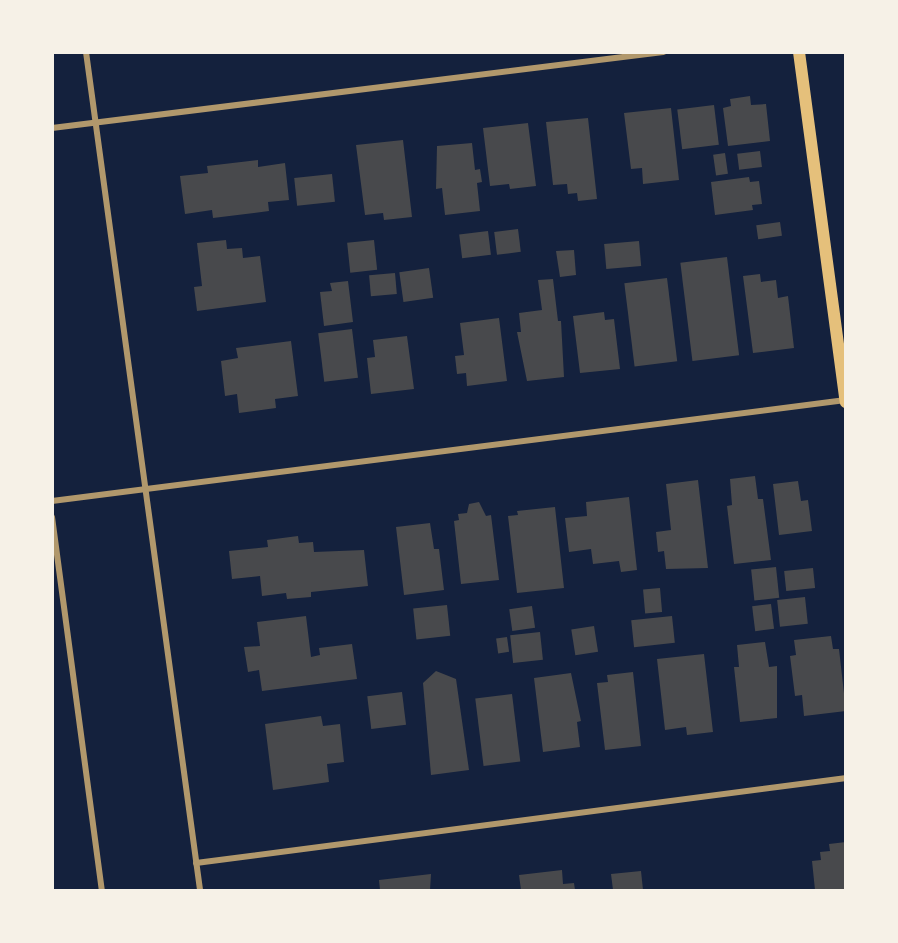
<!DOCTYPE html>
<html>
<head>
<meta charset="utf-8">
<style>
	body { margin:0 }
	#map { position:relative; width:898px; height:943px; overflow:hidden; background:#14213d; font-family:Mulish,sans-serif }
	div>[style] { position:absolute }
	.building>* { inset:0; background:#48494c; transform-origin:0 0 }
	.minor>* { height:6px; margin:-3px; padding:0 3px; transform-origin:3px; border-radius:3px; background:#b1986c }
	.secondary>* { height:12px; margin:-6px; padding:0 6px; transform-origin:6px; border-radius:6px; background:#e5c07b }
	span { translate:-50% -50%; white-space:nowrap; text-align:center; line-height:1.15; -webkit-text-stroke:6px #f6f1e7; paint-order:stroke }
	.frame { position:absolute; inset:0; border:54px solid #f6f1e7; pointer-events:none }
</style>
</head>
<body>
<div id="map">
	<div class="building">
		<i style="clip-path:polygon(750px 96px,751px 105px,766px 104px,770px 141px,728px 146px,723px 108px,731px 106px,730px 99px)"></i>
		<i style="left:714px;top:105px;width:40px;height:37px;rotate:83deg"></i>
		<i style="clip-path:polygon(671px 108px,679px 180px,643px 184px,642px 168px,631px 169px,624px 113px)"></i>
		<i style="clip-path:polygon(588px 118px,597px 199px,578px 201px,577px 193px,568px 194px,567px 184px,553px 185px,546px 122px)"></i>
		<i style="clip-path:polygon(528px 123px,536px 186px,510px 189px,509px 184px,490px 186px,483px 128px)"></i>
		<i style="clip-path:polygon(403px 140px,412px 217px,384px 220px,383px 213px,365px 215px,356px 145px)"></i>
		<i style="clip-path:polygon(472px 143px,475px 170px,480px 169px,482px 182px,477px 183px,480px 211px,445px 215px,442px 188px,436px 189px,437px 146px)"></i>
		<i style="left:760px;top:151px;width:16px;height:23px;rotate:83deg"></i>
		<i style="left:725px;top:153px;width:21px;height:12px;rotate:82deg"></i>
		<i style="clip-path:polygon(258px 160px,258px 167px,285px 163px,289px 200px,268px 202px,269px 211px,213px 218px,212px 210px,185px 214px,180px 176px,208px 173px,207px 166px)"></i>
		<i style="left:332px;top:174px;width:28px;height:38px;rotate:84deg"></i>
		<i style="clip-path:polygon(749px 177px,750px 182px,759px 181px,762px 204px,752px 205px,753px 210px,715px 215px,711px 182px)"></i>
		<i style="left:780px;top:222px;width:14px;height:24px;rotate:82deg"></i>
		<i style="left:518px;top:229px;width:23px;height:24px;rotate:83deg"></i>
		<i style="left:488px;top:231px;width:24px;height:29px;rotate:83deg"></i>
		<i style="clip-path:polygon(226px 240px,227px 249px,242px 248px,243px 258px,260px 256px,266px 302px,197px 311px,194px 287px,202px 286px,197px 243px)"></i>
		<i style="left:374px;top:240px;width:30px;height:27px;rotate:84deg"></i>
		<i style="left:639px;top:241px;width:25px;height:35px;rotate:85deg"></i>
		<i style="clip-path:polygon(574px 250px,576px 275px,560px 277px,556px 251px)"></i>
		<i style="left:727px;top:257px;width:99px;height:47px;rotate:83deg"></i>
		<i style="left:429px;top:268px;width:30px;height:30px;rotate:82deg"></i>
		<i style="left:395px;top:273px;width:21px;height:26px;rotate:85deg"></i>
		<i style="clip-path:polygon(760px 274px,761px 282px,776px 280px,778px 298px,788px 296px,794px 348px,753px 353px,743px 276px)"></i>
		<i style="left:667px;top:278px;width:84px;height:43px;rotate:83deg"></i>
		<i style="clip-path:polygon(553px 279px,558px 321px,561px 321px,564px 377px,527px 381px,517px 332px,521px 332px,519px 313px,542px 310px,538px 280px)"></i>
		<i style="clip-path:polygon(348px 281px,353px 322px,324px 326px,320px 292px,332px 291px,330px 283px)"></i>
		<i style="clip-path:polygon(604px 312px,605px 320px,614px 319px,620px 369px,580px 373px,573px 316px)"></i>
		<i style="clip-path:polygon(499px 318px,507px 381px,467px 386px,466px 373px,457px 374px,455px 356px,464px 355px,460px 323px)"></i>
		<i style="left:352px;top:329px;width:49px;height:34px;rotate:83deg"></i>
		<i style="clip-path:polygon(407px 336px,414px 389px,371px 394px,367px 358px,375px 357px,373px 340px)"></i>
		<i style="clip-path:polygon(291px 341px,298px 396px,275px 399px,276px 408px,239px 413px,237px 394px,225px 396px,221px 361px,238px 358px,236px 348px)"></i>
		<i style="clip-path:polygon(755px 476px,758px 499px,763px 499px,771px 560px,734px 564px,727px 506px,732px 505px,730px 479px)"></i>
		<i style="clip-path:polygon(698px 480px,708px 568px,666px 569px,664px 551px,658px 552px,656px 532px,671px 530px,666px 484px)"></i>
		<i style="clip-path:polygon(798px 481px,801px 501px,808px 500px,812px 531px,779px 535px,773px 484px)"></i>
		<i style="clip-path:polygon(629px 497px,637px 570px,621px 572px,619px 561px,593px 564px,591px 549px,569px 552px,565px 518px,587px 516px,586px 502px)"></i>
		<i style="clip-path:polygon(479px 502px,486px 516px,491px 515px,499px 580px,461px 584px,454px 521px,459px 520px,458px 514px,467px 513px,469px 504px)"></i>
		<i style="clip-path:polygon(555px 507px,564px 588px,517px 593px,508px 516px,518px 515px,517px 511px)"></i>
		<i style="clip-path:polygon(430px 523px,434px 549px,439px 549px,444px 590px,404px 595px,396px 527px)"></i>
		<i style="clip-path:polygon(298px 536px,299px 543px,313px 542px,314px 552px,364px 550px,368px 586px,311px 592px,311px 597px,287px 599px,286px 593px,262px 596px,260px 576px,232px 579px,229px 551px,268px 547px,267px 540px)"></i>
		<i style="left:776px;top:567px;width:31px;height:25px;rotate:84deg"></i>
		<i style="left:813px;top:568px;width:20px;height:29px;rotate:84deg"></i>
		<i style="left:660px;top:588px;width:24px;height:17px;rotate:85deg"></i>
		<i style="left:805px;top:597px;width:27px;height:28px;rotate:84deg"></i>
		<i style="left:771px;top:604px;width:25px;height:19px;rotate:83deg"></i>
		<i style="left:447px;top:605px;width:31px;height:34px;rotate:84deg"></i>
		<i style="left:532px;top:606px;width:22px;height:23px;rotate:82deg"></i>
		<i style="clip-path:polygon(306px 616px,311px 657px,320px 655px,319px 648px,352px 644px,357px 679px,262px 691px,259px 670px,248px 672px,244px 647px,260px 646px,257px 622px)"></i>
		<i style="left:672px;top:616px;width:27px;height:41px;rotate:84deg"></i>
		<i style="left:594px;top:626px;width:26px;height:23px;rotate:81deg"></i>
		<i style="left:540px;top:632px;width:28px;height:30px;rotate:84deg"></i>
		<i style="clip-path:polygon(831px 636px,833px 649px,839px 649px,846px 711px,804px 716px,802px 695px,795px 696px,790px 656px,796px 655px,794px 640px)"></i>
		<i style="left:507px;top:637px;width:15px;height:11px;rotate:82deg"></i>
		<i style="clip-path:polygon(765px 642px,769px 667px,777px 666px,777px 718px,740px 722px,734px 667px,739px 667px,737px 645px)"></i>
		<i style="clip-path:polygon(704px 654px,713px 732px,687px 735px,686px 727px,665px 730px,657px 659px)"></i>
		<i style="clip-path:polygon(436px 671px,456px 679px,469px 770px,431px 775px,423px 683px)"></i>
		<i style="clip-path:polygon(633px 672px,641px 746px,605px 750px,597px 683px,608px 682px,607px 675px)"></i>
		<i style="clip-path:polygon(571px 673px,581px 721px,577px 722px,580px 747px,543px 752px,534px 678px)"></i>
		<i style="left:402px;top:692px;width:33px;height:35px;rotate:83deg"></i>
		<i style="left:512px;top:694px;width:68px;height:37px;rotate:83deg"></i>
		<i style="clip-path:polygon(321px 716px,323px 726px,340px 724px,344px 762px,327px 764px,329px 782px,273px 790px,265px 724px)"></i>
		<i style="clip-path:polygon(846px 842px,846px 890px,815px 890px,812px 861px,821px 860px,820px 852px,830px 851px,829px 844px)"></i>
		<i style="clip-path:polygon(562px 870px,563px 884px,574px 883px,575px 890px,521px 890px,519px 875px)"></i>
		<i style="clip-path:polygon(641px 871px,643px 890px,613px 890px,611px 874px)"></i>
		<i style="clip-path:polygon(431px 874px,430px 890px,380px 890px,379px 880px)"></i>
	</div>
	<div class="minor">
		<i style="left:86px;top:52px;width:846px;rotate:82.25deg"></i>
		<i style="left:52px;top:128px;width:616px;rotate:-7.09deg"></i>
		<i style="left:52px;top:501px;width:800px;rotate:-7.25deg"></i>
		<i style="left:52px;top:517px;width:376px;rotate:82.4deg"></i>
		<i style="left:196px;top:863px;width:656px;rotate:-7.45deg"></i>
	</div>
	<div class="secondary">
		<i style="left:799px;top:52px;width:353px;rotate:82.4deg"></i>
	</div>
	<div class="frame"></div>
</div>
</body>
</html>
